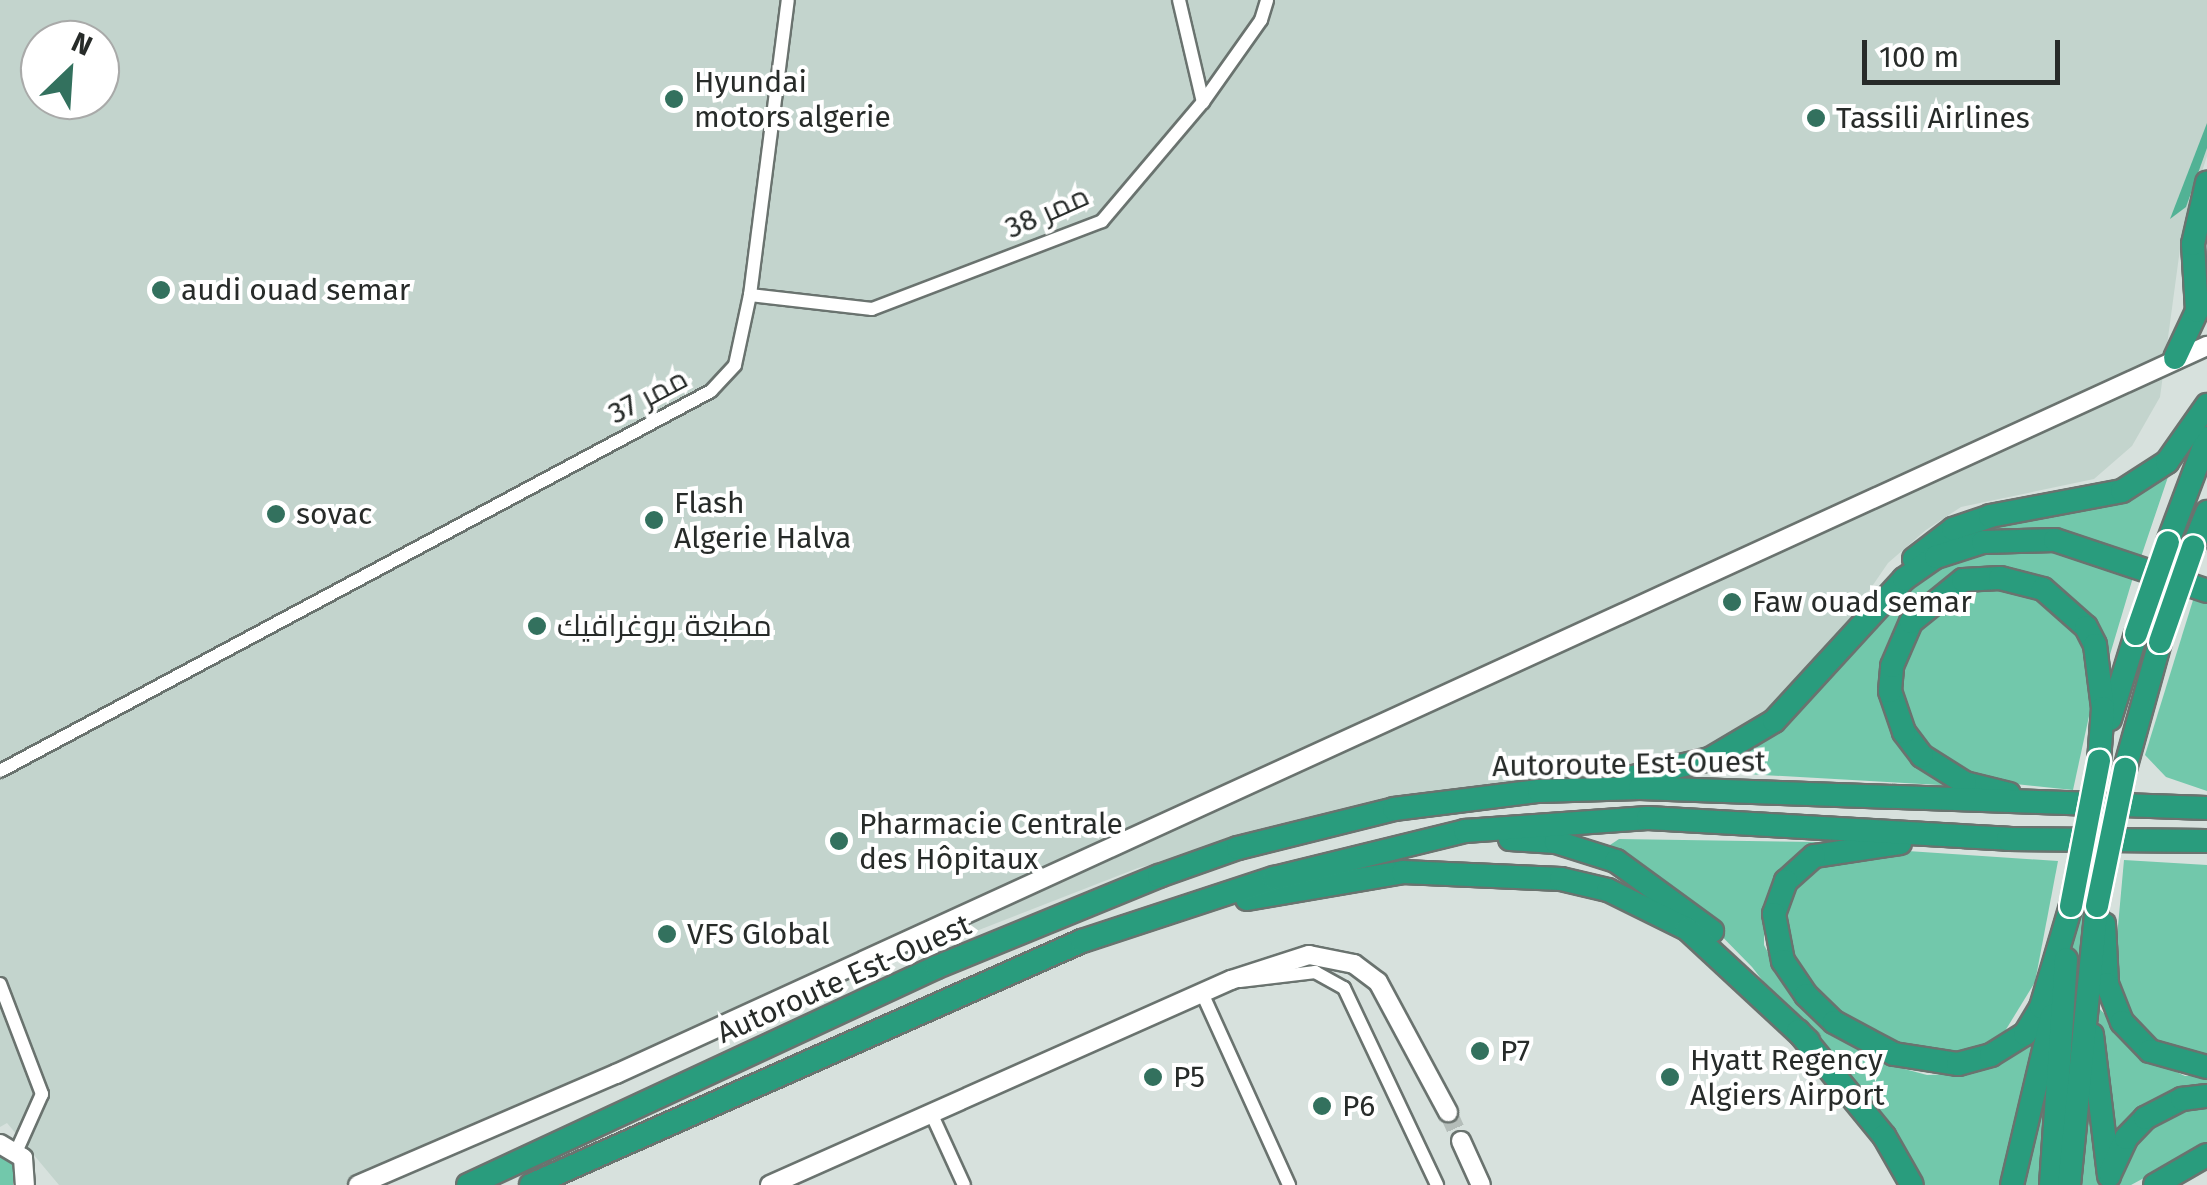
<!DOCTYPE html>
<html>
<head>
<meta charset="utf-8">
<style>
	body { margin:0 }
	#map { position:relative; width:2207px; height:1185px; overflow:hidden; background:#d7e1dd; font-family:"Fira Sans",Cairo,sans-serif }
	div>[style] { position:absolute }
	.built>* { inset:0; background:#c3d4cd }
	.green>* { inset:0; background:#72c8ab }
	.forest>* { inset:0; background:#52b295 }
	.secondary-tunnel>* { height:18px; margin-top:-9px; transform-origin:0; background:repeating-linear-gradient(90deg,#b4bdb9 0 18px,transparent 0 27px) }
	.roads { filter:drop-shadow(2px 0 #6a736f) drop-shadow(-2px 0 #6a736f) drop-shadow(0 2px #6a736f) drop-shadow(0 -2px #6a736f) }
	.minor>* { height:12px; margin:-6px; padding:0 6px; transform-origin:6px; border-radius:6px; background:#fff }
	.secondary>* { height:18px; margin:-9px; padding:0 9px; transform-origin:9px; border-radius:9px; background:#fff }
	.motorway>* { height:22px; margin:-11px; padding:0 11px; transform-origin:11px; border-radius:11px; background:#299c7d }
	.bridges { filter:drop-shadow(2px 0 #fff) drop-shadow(-2px 0 #fff) drop-shadow(0 2px #fff) drop-shadow(0 -2px #fff) }
	.motorway-bridge>* { height:22px; margin:-11px; padding:0 11px; transform-origin:11px; border-radius:11px; background:#299c7d }
	.dots>* { width:28px; height:28px; translate:-50% -50%; box-sizing:border-box; border:5px solid #fff; border-radius:50% }
	span { translate:-50% -50%; white-space:nowrap; text-align:center; line-height:1.15; -webkit-text-stroke:8px #fff; paint-order:stroke }
	.poi-label { font-size:30px; color:#272b29 }
	.left { translate:0 -50%; text-align:left }
	.street-label { font-size:30px; color:#272b29 }
	.north { position:absolute; left:20px; top:20px; width:100px; height:100px; box-sizing:border-box; background:#fff; border:2px solid #a9aaa9; border-radius:50%; rotate:25deg; font-size:28px; font-weight:700; line-height:40px; text-align:center; color:#272b29 }
	.north::after { content:''; display:block; margin:auto; width:35px; height:45px; background:#33715e; clip-path:polygon(50% 0,100% 100%,50% 72%,0 100%) }
	.scale { position:absolute; left:1862px; top:40px; width:198px; height:45px; box-sizing:border-box; border:5px solid #272b29; border-top:0; padding-left:12px; font-size:30px; line-height:35px; white-space:nowrap; color:#272b29; -webkit-text-stroke:8px #fff; paint-order:stroke }
</style>
</head>
<body>
<div id="map">
	<div class="built">
		<i style="clip-path:polygon(evenodd,0 0,2207px 0,2207px 156px,2182px 234px,2160px 397px,2132px 446px,2094px 479px,1961px 507px,1926px 530px,1888px 563px,1836px 639px,1783px 698px,1708px 753px,1660px 768px,1461px 792px,1345px 814px,1138px 868px,473px 1127px,345px 1185px,59px 1185px,7px 1123px,0 1127px,0 0,40px 40px,100px 40px,100px 100px,40px 100px,40px 40px)"></i>
	</div>
	<div class="green">
		<i style="clip-path:polygon(2170px 471px,2141px 557px,2066px 534px,1970px 530px,2107px 506px)"></i>
		<i style="clip-path:polygon(2047px 550px,2134px 574px,2106px 668px,2089px 618px,2063px 591px,2040px 580px,1943px 582px,1904px 615px,1883px 694px,1957px 786px,1694px 771px,1770px 732px,1889px 603px,1936px 566px,1982px 553px)"></i>
		<i style="clip-path:polygon(1977px 586px,2031px 590px,2079px 627px,2094px 693px,2073px 790px,1977px 780px,1917px 741px,1899px 691px,1904px 650px,1944px 600px)"></i>
		<i style="clip-path:polygon(2194px 597px,2207px 602px,2207px 791px,2166px 777px,2145px 755px)"></i>
		<i style="clip-path:polygon(1619px 839px,1817px 842px,1775px 877px,1764px 908px,1764px 945px,1792px 998px,1835px 1036px,1882px 1063px,1927px 1075px,1961px 1074px,2037px 1024px,2000px 1185px,1922px 1185px,1752px 967px,1700px 914px,1610px 845px)"></i>
		<i style="clip-path:polygon(1878px 849px,2058px 861px,2035px 982px,2002px 1036px,1968px 1053px,1898px 1050px,1826px 1013px,1778px 936px,1789px 887px,1809px 867px)"></i>
		<i style="clip-path:polygon(2124px 860px,2207px 865px,2207px 1057px,2160px 1047px,2137px 1030px,2113px 981px)"></i>
		<i style="clip-path:polygon(2083px 879px,2091px 880px,2071px 1059px,2072px 940px)"></i>
		<i style="clip-path:polygon(2097px 1006px,2146px 1058px,2185px 1076px,2207px 1076px,2207px 1092px,2113px 1148px)"></i>
		<i style="clip-path:polygon(2049px 1080px,2038px 1185px,2018px 1185px)"></i>
		<i style="clip-path:polygon(2087px 1082px,2100px 1179px,2121px 1176px,2132px 1144px,2154px 1119px,2207px 1104px,2207px 1144px,2131px 1185px,2071px 1185px)"></i>
		<i style="clip-path:polygon(0 1154px,15px 1163px,13px 1185px,0 1185px)"></i>
	</div>
	<div class="forest">
		<i style="clip-path:polygon(2207px 123px,2207px 148px,2186px 207px,2170px 219px)"></i>
	</div>
	<div class="secondary-tunnel">
		<i style="left:1448px;top:1112px;width:32px;rotate:66deg"></i>
	</div>
	<div class="roads">
		<div class="minor">
			<i style="left:1179px;top:0;width:105px;rotate:76.8deg"></i>
			<i style="left:750px;top:295px;width:123px;rotate:6.5deg"></i>
			<i style="left:872px;top:309px;width:246px;rotate:-20.9deg"></i>
			<i style="left:1102px;top:221px;width:156px;rotate:-49.7deg"></i>
			<i style="left:1203px;top:102px;width:100px;rotate:-54.7deg"></i>
			<i style="left:1261px;top:20px;width:21px;rotate:-73deg"></i>
			<i style="left:0;top:771px;width:806px;rotate:-28.12deg"></i>
			<i style="left:711px;top:391px;width:35px;rotate:-47deg"></i>
			<i style="left:735px;top:365px;width:72px;rotate:-77.9deg"></i>
			<i style="left:750px;top:295px;width:297px;rotate:-82.7deg"></i>
			<i style="left:1240px;top:981px;width:76px;rotate:-6.8deg"></i>
			<i style="left:1315px;top:972px;width:33px;rotate:29deg"></i>
			<i style="left:1344px;top:988px;width:218px;rotate:64.7deg"></i>
			<i style="left:0;top:984px;width:118px;rotate:69.1deg"></i>
			<i style="left:42px;top:1094px;width:61px;rotate:114.1deg"></i>
			<i style="left:1202px;top:993px;width:211px;rotate:65.6deg"></i>
			<i style="left:931px;top:1113px;width:79px;rotate:65.4deg"></i>
		</div>
		<div class="secondary">
			<i style="left:1461px;top:1141px;width:48px;rotate:65.6deg"></i>
			<i style="left:0;top:1144px;width:27px;rotate:31deg"></i>
			<i style="left:23px;top:1158px;width:27px;rotate:86deg"></i>
			<i style="left:358px;top:1185px;width:281px;rotate:-23.3deg"></i>
			<i style="left:616px;top:1074px;width:1750px;rotate:-24.59deg"></i>
			<i style="left:770px;top:1185px;width:505px;rotate:-23.97deg"></i>
			<i style="left:1231px;top:980px;width:82px;rotate:-17.8deg"></i>
			<i style="left:1309px;top:955px;width:46px;rotate:11.3deg"></i>
			<i style="left:1354px;top:964px;width:30px;rotate:37deg"></i>
			<i style="left:1378px;top:982px;width:148px;rotate:61.7deg"></i>
		</div>
		<div class="motorway">
			<i style="left:2175px;top:358px;width:52px;rotate:-64.9deg"></i>
			<i style="left:2197px;top:311px;width:67px;rotate:-93.4deg"></i>
			<i style="left:2193px;top:244px;width:63px;rotate:-77.1deg"></i>
			<i style="left:2168px;top:542px;width:111px;rotate:-69.4deg"></i>
			<i style="left:2193px;top:547px;width:38px;rotate:-68deg"></i>
			<i style="left:1914px;top:559px;width:49px;rotate:-37.6deg"></i>
			<i style="left:1953px;top:529px;width:39px;rotate:-19deg"></i>
			<i style="left:1990px;top:516px;width:134px;rotate:-10.7deg"></i>
			<i style="left:2122px;top:491px;width:54px;rotate:-32.8deg"></i>
			<i style="left:2167px;top:462px;width:70px;rotate:-54.9deg"></i>
			<i style="left:2110px;top:719px;width:89px;rotate:-73deg"></i>
			<i style="left:2125px;top:769px;width:132px;rotate:-74.6deg"></i>
			<i style="left:1629px;top:778px;width:83px;rotate:-13.2deg"></i>
			<i style="left:1710px;top:759px;width:74px;rotate:-30.7deg"></i>
			<i style="left:1774px;top:721px;width:193px;rotate:-47.5deg"></i>
			<i style="left:1904px;top:579px;width:39px;rotate:-35deg"></i>
			<i style="left:1936px;top:557px;width:49px;rotate:-17.7deg"></i>
			<i style="left:1983px;top:542px;width:72px;rotate:-1.6deg"></i>
			<i style="left:2055px;top:540px;width:160px;rotate:18.5deg"></i>
			<i style="left:2009px;top:794px;width:45px;rotate:-166deg"></i>
			<i style="left:1965px;top:783px;width:51px;rotate:-147.9deg"></i>
			<i style="left:1922px;top:756px;width:30px;rotate:-127deg"></i>
			<i style="left:1904px;top:732px;width:43px;rotate:-108.9deg"></i>
			<i style="left:1890px;top:691px;width:25px;rotate:-85deg"></i>
			<i style="left:1892px;top:666px;width:48px;rotate:-66.6deg"></i>
			<i style="left:1911px;top:622px;width:67px;rotate:-38.9deg"></i>
			<i style="left:1963px;top:580px;width:37px;rotate:-3deg"></i>
			<i style="left:2000px;top:578px;width:44px;rotate:14.3deg"></i>
			<i style="left:2043px;top:589px;width:57px;rotate:41.5deg"></i>
			<i style="left:2086px;top:627px;width:20px;rotate:63deg"></i>
			<i style="left:2095px;top:645px;width:64px;rotate:82.8deg"></i>
			<i style="left:2103px;top:708px;width:53px;rotate:94.3deg"></i>
			<i style="left:1510px;top:839px;width:46px;rotate:3.7deg"></i>
			<i style="left:1556px;top:842px;width:63px;rotate:17.6deg"></i>
			<i style="left:1616px;top:861px;width:119px;rotate:36.1deg"></i>
			<i style="left:1900px;top:843px;width:87px;rotate:171.4deg"></i>
			<i style="left:1814px;top:856px;width:38px;rotate:138deg"></i>
			<i style="left:1786px;top:881px;width:35px;rotate:110deg"></i>
			<i style="left:1774px;top:914px;width:48px;rotate:79.2deg"></i>
			<i style="left:1783px;top:961px;width:41px;rotate:55.9deg"></i>
			<i style="left:1806px;top:995px;width:39px;rotate:44deg"></i>
			<i style="left:1834px;top:1022px;width:68px;rotate:28.1deg"></i>
			<i style="left:1894px;top:1054px;width:65px;rotate:8.9deg"></i>
			<i style="left:1958px;top:1064px;width:34px;rotate:-15deg"></i>
			<i style="left:1991px;top:1055px;width:40px;rotate:-32deg"></i>
			<i style="left:2025px;top:1034px;width:31px;rotate:-59deg"></i>
			<i style="left:2041px;top:1007px;width:105px;rotate:-73.5deg"></i>
			<i style="left:1247px;top:899px;width:158px;rotate:-9.8deg"></i>
			<i style="left:1403px;top:872px;width:158px;rotate:2.5deg"></i>
			<i style="left:1561px;top:879px;width:48px;rotate:13.2deg"></i>
			<i style="left:1608px;top:890px;width:88px;rotate:26.3deg"></i>
			<i style="left:1687px;top:929px;width:165px;rotate:42.8deg"></i>
			<i style="left:2104px;top:924px;width:60px;rotate:87.1deg"></i>
			<i style="left:2107px;top:984px;width:41px;rotate:68.5deg"></i>
			<i style="left:2122px;top:1022px;width:40px;rotate:46deg"></i>
			<i style="left:2150px;top:1051px;width:59px;rotate:15.7deg"></i>
			<i style="left:1798px;top:1031px;width:136px;rotate:50.7deg"></i>
			<i style="left:1884px;top:1136px;width:56px;rotate:60.3deg"></i>
			<i style="left:2092px;top:1035px;width:142px;rotate:83.1deg"></i>
			<i style="left:2110px;top:1173px;width:38px;rotate:-65deg"></i>
			<i style="left:2126px;top:1138px;width:28px;rotate:-46deg"></i>
			<i style="left:2145px;top:1118px;width:42px;rotate:-27.2deg"></i>
			<i style="left:2182px;top:1099px;width:25px;rotate:-7deg"></i>
			<i style="left:468px;top:1185px;width:517px;rotate:-24.93deg"></i>
			<i style="left:937px;top:967px;width:240px;rotate:-22.3deg"></i>
			<i style="left:1159px;top:876px;width:84px;rotate:-19.5deg"></i>
			<i style="left:1238px;top:848px;width:161px;rotate:-14deg"></i>
			<i style="left:1394px;top:809px;width:146px;rotate:-7.1deg"></i>
			<i style="left:1539px;top:791px;width:101px;rotate:-1.7deg"></i>
			<i style="left:1640px;top:788px;width:567px;rotate:2.02deg"></i>
			<i style="left:531px;top:1185px;width:603px;rotate:-23.89deg"></i>
			<i style="left:1082px;top:941px;width:202px;rotate:-18.2deg"></i>
			<i style="left:1274px;top:878px;width:197px;rotate:-13.8deg"></i>
			<i style="left:1465px;top:831px;width:183px;rotate:-4.1deg"></i>
			<i style="left:1648px;top:818px;width:361px;rotate:3.3deg"></i>
			<i style="left:2008px;top:839px;width:199px;rotate:0.6deg"></i>
			<i style="left:2012px;top:1185px;width:174px;rotate:-76.7deg"></i>
			<i style="left:2051px;top:1185px;width:226px;rotate:-86.2deg"></i>
			<i style="left:2069px;top:1185px;width:280px;rotate:-84.3deg"></i>
			<i style="left:2155px;top:1185px;width:60px;rotate:-30deg"></i>
		</div>
	</div>
	<div class="bridges">
		<div class="motorway-bridge">
			<i style="left:2136px;top:634px;width:97px;rotate:-70.8deg"></i>
			<i style="left:2160px;top:642px;width:101px;rotate:-70.8deg"></i>
			<i style="left:2071px;top:906px;width:148px;rotate:-79.1deg"></i>
			<i style="left:2097px;top:906px;width:140px;rotate:-78.4deg"></i>
		</div>
	</div>
	<div class="dots">
		<i style="left:674px;top:99px;background:#33715e"></i>
		<i style="left:1816px;top:118px;background:#33715e"></i>
		<i style="left:161px;top:290px;background:#33715e"></i>
		<i style="left:276px;top:514px;background:#33715e"></i>
		<i style="left:654px;top:520px;background:#33715e"></i>
		<i style="left:1732px;top:602px;background:#33715e"></i>
		<i style="left:537px;top:626px;background:#33715e"></i>
		<i style="left:839px;top:841px;background:#33715e"></i>
		<i style="left:667px;top:934px;background:#33715e"></i>
		<i style="left:1480px;top:1051px;background:#33715e"></i>
		<i style="left:1153px;top:1077px;background:#33715e"></i>
		<i style="left:1670px;top:1077px;background:#33715e"></i>
		<i style="left:1322px;top:1106px;background:#33715e"></i>
	</div>
	<div class="poi-label">
		<span class="left" style="left:694px;top:99px">Hyundai<br>motors algerie</span>
		<span class="left" style="left:1836px;top:118px">Tassili Airlines</span>
		<span class="left" style="left:181px;top:290px">audi ouad semar</span>
		<span class="left" style="left:674px;top:520px">Flash<br>Algerie Halva</span>
		<span class="left" style="left:296px;top:514px">sovac</span>
		<span class="left" style="left:1752px;top:602px">Faw ouad semar</span>
		<span class="left" style="left:557px;top:626px">مطبعة بروغرافيك</span>
		<span class="left" style="left:859px;top:841px">Pharmacie Centrale<br>des Hôpitaux</span>
		<span class="left" style="left:687px;top:934px">VFS Global</span>
		<span class="left" style="left:1500px;top:1051px">P7</span>
		<span class="left" style="left:1690px;top:1077px">Hyatt Regency<br>Algiers Airport</span>
		<span class="left" style="left:1173px;top:1077px">P5</span>
		<span class="left" style="left:1342px;top:1106px">P6</span>
	</div>
	<div class="street-label">
		<span style="left:1047px;top:212px;rotate:-24deg">ممر 38</span>
		<span style="left:648px;top:396px;rotate:-28deg">ممر 37</span>
		<span style="left:1629px;top:764px;rotate:-1deg">Autoroute Est-Ouest</span>
		<span style="left:844px;top:979px;rotate:-24deg">Autoroute Est-Ouest</span>
	</div>
	<div class="north">N</div>
	<div class="scale">100 m</div>
</div>
</body>
</html>
